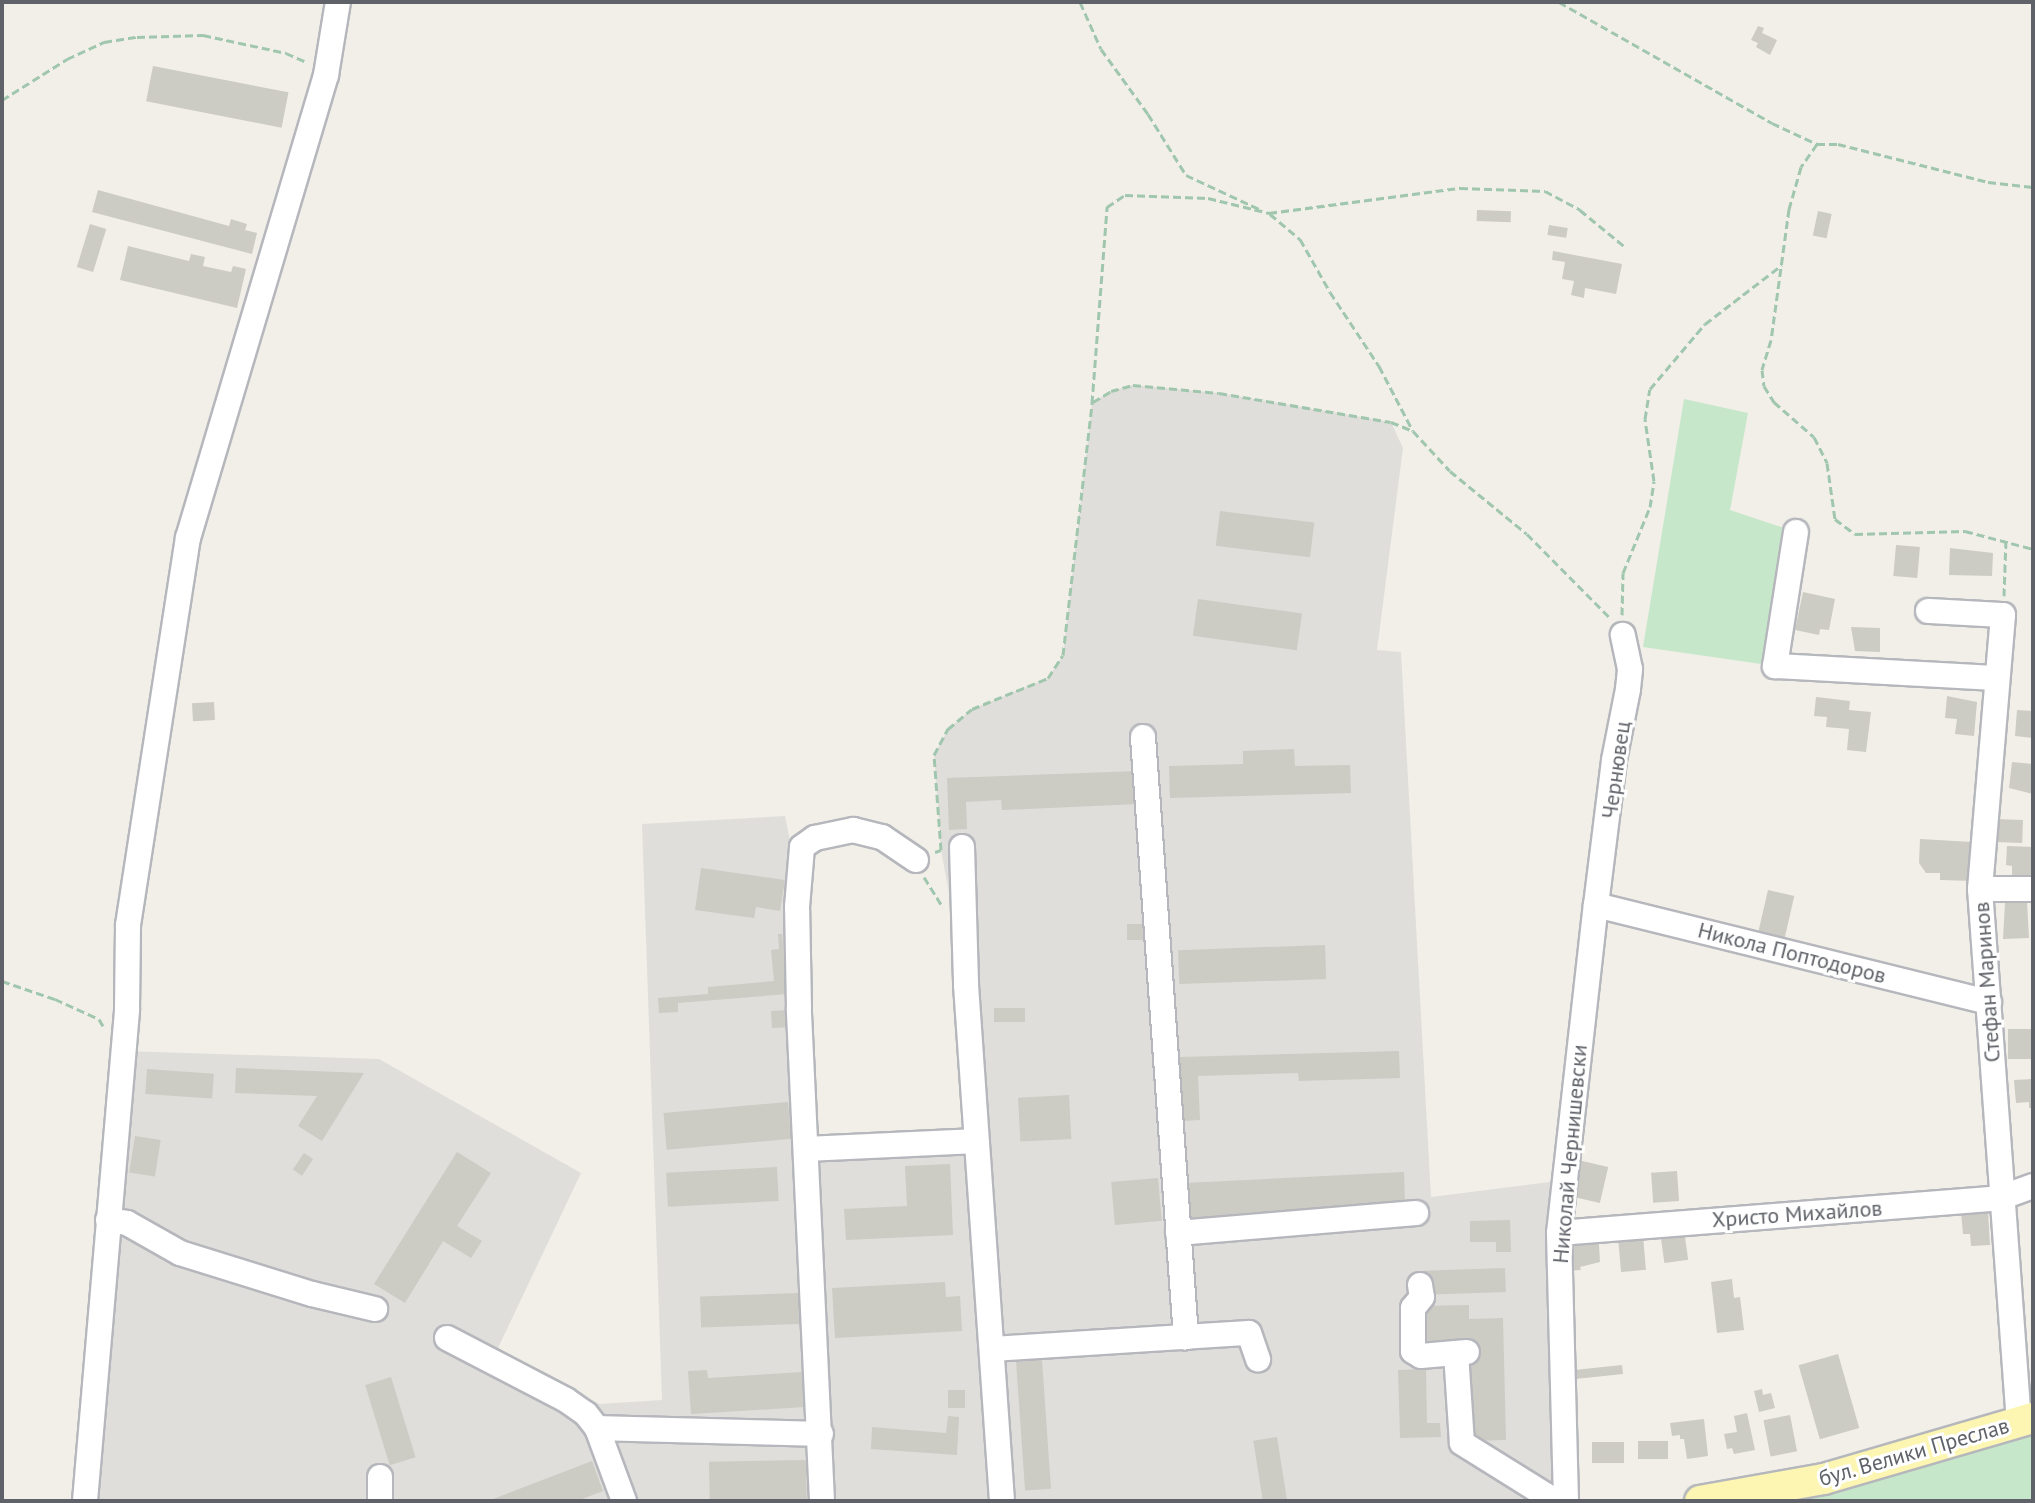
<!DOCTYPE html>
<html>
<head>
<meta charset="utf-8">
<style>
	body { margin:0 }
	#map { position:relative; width:2035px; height:1503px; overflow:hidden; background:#f1efe8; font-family:"PT Sans",sans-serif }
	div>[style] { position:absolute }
	.industrial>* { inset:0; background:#e0deda }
	.green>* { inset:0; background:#c6e7c9 }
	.building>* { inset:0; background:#cccbc4; transform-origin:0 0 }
	.path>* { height:3px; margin-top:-1.5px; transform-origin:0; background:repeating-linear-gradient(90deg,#a0c7ae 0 8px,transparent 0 12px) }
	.roads { filter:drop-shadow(2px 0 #b5b7bc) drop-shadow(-2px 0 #b5b7bc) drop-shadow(0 2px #b5b7bc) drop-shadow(0 -2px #b5b7bc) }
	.minor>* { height:24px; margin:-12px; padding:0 12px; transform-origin:12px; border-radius:12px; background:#fff }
	.major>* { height:30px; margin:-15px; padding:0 15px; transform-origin:15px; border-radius:15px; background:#fcf6b2 }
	span { translate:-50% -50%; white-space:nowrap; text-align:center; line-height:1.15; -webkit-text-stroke:6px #fff; paint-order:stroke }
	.street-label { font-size:22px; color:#5f6268 }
	.frame { position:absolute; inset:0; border:4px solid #5f6268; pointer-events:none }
</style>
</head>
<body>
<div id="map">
	<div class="industrial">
		<i style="clip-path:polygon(1133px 385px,1219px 393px,1391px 422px,1403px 448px,1377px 650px,1401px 652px,1431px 1197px,1565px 1180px,1566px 1501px,85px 1501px,122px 1051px,379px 1059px,581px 1173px,498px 1348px,599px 1404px,662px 1400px,642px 824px,785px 816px,790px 841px,802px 847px,808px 1149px,975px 1141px,966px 985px,941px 850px,934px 755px,948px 729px,972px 709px,1048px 678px,1063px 655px,1092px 403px,1111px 391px)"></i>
	</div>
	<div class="green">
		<i style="clip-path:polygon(1684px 399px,1748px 413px,1730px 510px,1796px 532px,1775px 666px,1643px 647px)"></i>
		<i style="clip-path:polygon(2033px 1418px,2033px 1501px,1700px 1501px)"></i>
	</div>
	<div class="building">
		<i style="clip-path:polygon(1758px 26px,1764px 28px,1762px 33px,1777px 40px,1770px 55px,1756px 47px,1758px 43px,1751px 40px)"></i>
		<i style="left:153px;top:66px;width:138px;height:36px;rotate:11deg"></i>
		<i style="clip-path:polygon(98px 190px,229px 226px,231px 219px,247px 224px,245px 230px,257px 233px,252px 254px,92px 212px)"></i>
		<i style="left:1477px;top:210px;width:34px;height:11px;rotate:2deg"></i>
		<i style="left:1818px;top:211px;width:14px;height:25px;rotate:12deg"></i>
		<i style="left:90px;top:224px;width:17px;height:45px;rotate:17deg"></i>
		<i style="left:1549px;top:225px;width:19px;height:10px;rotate:9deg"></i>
		<i style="clip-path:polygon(128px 246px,189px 261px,191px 254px,205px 257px,203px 266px,231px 272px,233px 266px,246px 269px,237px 308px,120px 280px)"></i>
		<i style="clip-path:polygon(1553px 251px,1622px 264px,1616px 294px,1585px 288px,1584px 298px,1571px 295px,1574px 281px,1562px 279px,1565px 262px,1552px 260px)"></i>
		<i style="left:1220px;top:511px;width:95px;height:35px;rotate:7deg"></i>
		<i style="left:1896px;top:545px;width:24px;height:31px;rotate:5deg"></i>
		<i style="clip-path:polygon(1950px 548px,1993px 553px,1992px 576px,1949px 575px)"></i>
		<i style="clip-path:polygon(1803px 592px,1835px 599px,1829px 630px,1820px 629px,1819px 635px,1795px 630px)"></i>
		<i style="left:1198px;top:599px;width:105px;height:37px;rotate:8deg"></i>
		<i style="clip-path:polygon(1851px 627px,1880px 628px,1880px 652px,1855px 651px)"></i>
		<i style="clip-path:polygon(1947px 696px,1977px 702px,1974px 736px,1955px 734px,1957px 719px,1945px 718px)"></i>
		<i style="clip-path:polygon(1816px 697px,1850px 701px,1849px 710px,1871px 712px,1866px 752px,1847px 750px,1849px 729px,1826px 727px,1827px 717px,1814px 716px)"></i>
		<i style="left:214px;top:702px;width:18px;height:22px;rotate:87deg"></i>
		<i style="clip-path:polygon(2017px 710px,2033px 711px,2033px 738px,2015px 736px)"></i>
		<i style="clip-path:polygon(1294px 749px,1295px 766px,1350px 765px,1351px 793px,1170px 798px,1169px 766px,1243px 764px,1243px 751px)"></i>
		<i style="clip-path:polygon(2012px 762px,2033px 764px,2033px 794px,2009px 788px)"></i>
		<i style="clip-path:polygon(1138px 771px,1139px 804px,1002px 810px,1001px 800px,966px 802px,967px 829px,949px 830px,947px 778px)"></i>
		<i style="left:1996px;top:819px;width:27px;height:23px;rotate:2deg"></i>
		<i style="clip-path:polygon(1920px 839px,1972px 842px,1974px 881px,1940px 880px,1940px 873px,1926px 873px,1919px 863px)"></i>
		<i style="clip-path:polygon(2007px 846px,2033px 847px,2031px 879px,2012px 878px,2012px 866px,2006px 865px)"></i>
		<i style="clip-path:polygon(701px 868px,785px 880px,780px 911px,756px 907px,754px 918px,695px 910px)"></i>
		<i style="left:1768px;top:890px;width:27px;height:45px;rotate:13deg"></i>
		<i style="clip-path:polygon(2027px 902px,2029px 938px,2003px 939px,2005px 903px)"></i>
		<i style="left:1127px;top:924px;width:22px;height:16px"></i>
		<i style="clip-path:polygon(778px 934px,782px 934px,787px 994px,678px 1003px,678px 1012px,659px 1013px,658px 998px,708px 994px,708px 987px,774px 981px,771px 950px,779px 949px)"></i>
		<i style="left:1325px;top:945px;width:34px;height:147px;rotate:88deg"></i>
		<i style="left:1025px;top:1008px;width:14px;height:31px;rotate:90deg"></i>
		<i style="left:789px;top:1010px;width:17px;height:18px;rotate:87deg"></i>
		<i style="left:2033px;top:1029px;width:30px;height:25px;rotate:90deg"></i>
		<i style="clip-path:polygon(1399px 1051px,1400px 1078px,1299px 1081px,1298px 1073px,1198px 1076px,1200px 1120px,1182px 1121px,1179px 1057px)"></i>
		<i style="clip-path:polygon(236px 1068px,364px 1073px,322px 1141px,298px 1126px,317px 1096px,235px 1093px)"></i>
		<i style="left:147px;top:1069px;width:67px;height:25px;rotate:4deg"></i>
		<i style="clip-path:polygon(2033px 1079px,2033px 1108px,2029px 1108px,2029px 1102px,2016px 1103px,2014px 1080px)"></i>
		<i style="left:1069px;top:1095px;width:44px;height:51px;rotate:87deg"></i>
		<i style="left:788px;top:1102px;width:37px;height:125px;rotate:85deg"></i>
		<i style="left:135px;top:1136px;width:26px;height:37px;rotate:9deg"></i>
		<i style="clip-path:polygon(457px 1152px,491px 1173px,457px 1226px,482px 1241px,471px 1258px,443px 1241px,405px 1303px,374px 1284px)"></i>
		<i style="left:304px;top:1153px;width:11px;height:20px;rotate:34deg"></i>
		<i style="left:1578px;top:1160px;width:31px;height:37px;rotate:13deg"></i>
		<i style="clip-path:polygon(950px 1164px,953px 1235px,846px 1240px,844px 1209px,907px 1206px,905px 1166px)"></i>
		<i style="left:777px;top:1167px;width:34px;height:111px;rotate:87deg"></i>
		<i style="left:1677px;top:1171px;width:30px;height:26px;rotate:86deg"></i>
		<i style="clip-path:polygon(1404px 1172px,1405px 1207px,1215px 1216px,1215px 1224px,1200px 1225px,1199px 1217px,1187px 1218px,1185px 1183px)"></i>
		<i style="left:1158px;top:1178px;width:43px;height:47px;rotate:85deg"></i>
		<i style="clip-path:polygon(1988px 1211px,1990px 1245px,1971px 1246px,1970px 1234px,1963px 1234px,1961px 1212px)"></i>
		<i style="clip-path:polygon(1510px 1220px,1511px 1252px,1496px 1252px,1496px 1242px,1470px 1242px,1470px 1221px)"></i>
		<i style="left:1684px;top:1230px;width:30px;height:24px;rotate:82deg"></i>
		<i style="left:1643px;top:1236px;width:34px;height:25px;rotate:85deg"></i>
		<i style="clip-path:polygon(1599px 1244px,1600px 1262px,1580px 1267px,1581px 1270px,1566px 1271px,1564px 1245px)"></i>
		<i style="left:1505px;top:1268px;width:24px;height:81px;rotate:88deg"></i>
		<i style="clip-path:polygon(1732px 1279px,1734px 1298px,1740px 1297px,1744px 1330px,1717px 1333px,1711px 1282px)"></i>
		<i style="clip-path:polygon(945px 1282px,946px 1297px,960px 1296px,962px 1331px,835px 1338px,832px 1288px)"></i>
		<i style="left:799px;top:1293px;width:31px;height:99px;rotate:88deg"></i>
		<i style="clip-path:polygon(1469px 1305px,1469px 1319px,1503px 1318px,1506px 1440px,1470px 1441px,1467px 1344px,1417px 1345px,1416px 1306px)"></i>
		<i style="left:1838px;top:1354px;width:77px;height:41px;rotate:74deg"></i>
		<i style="left:1042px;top:1360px;width:129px;height:26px;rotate:86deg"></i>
		<i style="left:1622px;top:1365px;width:9px;height:55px;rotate:84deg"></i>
		<i style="clip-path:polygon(1426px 1369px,1427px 1423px,1440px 1423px,1441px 1437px,1400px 1438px,1398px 1370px)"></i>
		<i style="clip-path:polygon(707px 1370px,708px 1378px,803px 1372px,805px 1407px,691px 1414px,688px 1371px)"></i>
		<i style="left:391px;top:1377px;width:84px;height:27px;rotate:73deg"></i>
		<i style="clip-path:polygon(1762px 1389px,1763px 1395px,1771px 1393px,1775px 1408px,1759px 1412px,1754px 1391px)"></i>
		<i style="left:965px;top:1390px;width:18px;height:17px;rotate:90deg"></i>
		<i style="clip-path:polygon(1747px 1413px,1755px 1450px,1734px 1454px,1732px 1448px,1727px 1449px,1724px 1434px,1737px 1432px,1734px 1416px)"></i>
		<i style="left:1790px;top:1415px;width:37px;height:27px;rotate:79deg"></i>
		<i style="clip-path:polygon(948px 1416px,959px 1417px,957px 1455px,871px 1449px,872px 1427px,946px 1433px)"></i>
		<i style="clip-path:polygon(1704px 1419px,1708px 1456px,1687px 1459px,1684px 1439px,1680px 1439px,1680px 1435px,1672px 1436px,1670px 1423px)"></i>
		<i style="left:1277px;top:1437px;width:65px;height:24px;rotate:81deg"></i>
		<i style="left:1668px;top:1441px;width:18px;height:30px;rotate:90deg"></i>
		<i style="left:1592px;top:1442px;width:32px;height:21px"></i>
		<i style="left:806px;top:1460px;width:41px;height:97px;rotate:89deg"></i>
		<i style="clip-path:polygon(592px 1461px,603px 1491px,577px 1501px,488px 1501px)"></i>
	</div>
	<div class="path">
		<i style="left:1080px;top:2px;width:51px;rotate:65.9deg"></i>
		<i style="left:1101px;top:49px;width:80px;rotate:54.1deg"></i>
		<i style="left:1148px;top:114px;width:72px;rotate:58.1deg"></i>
		<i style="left:1186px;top:175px;width:81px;rotate:25deg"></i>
		<i style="left:1559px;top:2px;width:245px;rotate:29.6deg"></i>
		<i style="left:1772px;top:123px;width:50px;rotate:25deg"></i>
		<i style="left:1817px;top:144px;width:21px"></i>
		<i style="left:1838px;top:144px;width:155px;rotate:14.2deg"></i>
		<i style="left:1988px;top:182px;width:45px;rotate:6.3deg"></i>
		<i style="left:2px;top:100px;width:77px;rotate:-32.2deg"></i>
		<i style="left:67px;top:59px;width:41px;rotate:-24.7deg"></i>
		<i style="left:104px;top:42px;width:33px;rotate:-9deg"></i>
		<i style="left:137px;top:37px;width:66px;rotate:-1.7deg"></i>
		<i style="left:203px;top:35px;width:85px;rotate:12.2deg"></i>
		<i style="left:286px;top:53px;width:22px;rotate:24deg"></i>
		<i style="left:1817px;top:144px;width:28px;rotate:125deg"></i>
		<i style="left:1801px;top:167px;width:44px;rotate:105.9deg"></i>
		<i style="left:1789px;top:209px;width:132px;rotate:97.8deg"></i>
		<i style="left:1771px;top:340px;width:31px;rotate:107deg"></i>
		<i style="left:1762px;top:370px;width:16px;rotate:83deg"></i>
		<i style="left:1764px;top:386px;width:19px;rotate:58deg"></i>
		<i style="left:1774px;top:402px;width:53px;rotate:41.2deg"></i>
		<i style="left:1814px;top:437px;width:29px;rotate:63deg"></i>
		<i style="left:1827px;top:463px;width:57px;rotate:81.9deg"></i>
		<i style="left:1835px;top:519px;width:25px;rotate:37deg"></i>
		<i style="left:1855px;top:534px;width:110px;rotate:-1.6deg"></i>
		<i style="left:1965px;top:531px;width:70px;rotate:14.8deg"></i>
		<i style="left:1270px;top:214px;width:39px;rotate:40deg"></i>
		<i style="left:1300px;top:239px;width:61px;rotate:60.5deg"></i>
		<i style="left:1330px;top:292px;width:89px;rotate:56.5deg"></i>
		<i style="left:1379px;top:366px;width:73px;rotate:62.4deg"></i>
		<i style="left:1413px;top:431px;width:54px;rotate:47.2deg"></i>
		<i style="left:1450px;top:471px;width:99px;rotate:39.3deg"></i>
		<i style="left:1527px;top:534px;width:120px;rotate:45.3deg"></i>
		<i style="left:1093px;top:402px;width:21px;rotate:-31deg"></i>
		<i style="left:1111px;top:391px;width:23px;rotate:-15deg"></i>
		<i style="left:1133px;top:385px;width:86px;rotate:5.3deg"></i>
		<i style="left:1219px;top:393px;width:174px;rotate:9.6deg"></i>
		<i style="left:1391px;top:422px;width:24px;rotate:22deg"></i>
		<i style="left:2004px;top:596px;width:57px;rotate:-88deg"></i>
		<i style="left:1622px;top:615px;width:42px;rotate:-88.6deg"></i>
		<i style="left:1623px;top:573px;width:71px;rotate:-67.8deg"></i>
		<i style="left:1650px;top:507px;width:26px;rotate:-81deg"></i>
		<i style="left:1654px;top:481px;width:63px;rotate:-98.3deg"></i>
		<i style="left:1645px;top:419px;width:30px;rotate:-81deg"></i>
		<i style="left:1650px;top:389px;width:85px;rotate:-49.8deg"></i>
		<i style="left:1705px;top:324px;width:97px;rotate:-37.5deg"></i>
		<i style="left:935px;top:852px;width:6px;rotate:-18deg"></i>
		<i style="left:941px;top:850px;width:95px;rotate:-94.2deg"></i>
		<i style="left:934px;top:755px;width:30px;rotate:-62deg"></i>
		<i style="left:948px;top:729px;width:31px;rotate:-40deg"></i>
		<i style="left:972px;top:709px;width:82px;rotate:-22.2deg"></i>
		<i style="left:1048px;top:678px;width:27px;rotate:-57deg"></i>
		<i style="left:1063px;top:655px;width:254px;rotate:-83.4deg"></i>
		<i style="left:1092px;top:403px;width:197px;rotate:-85.6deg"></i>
		<i style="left:1107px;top:207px;width:22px;rotate:-34deg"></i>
		<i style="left:1125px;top:195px;width:83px;rotate:2.1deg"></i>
		<i style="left:1208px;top:198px;width:63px;rotate:13.8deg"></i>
		<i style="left:1269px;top:213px;width:193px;rotate:-7.5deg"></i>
		<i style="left:1460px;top:188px;width:85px;rotate:2deg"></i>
		<i style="left:1545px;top:191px;width:40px;rotate:28deg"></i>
		<i style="left:1580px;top:210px;width:57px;rotate:39.3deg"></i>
		<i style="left:924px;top:877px;width:36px;rotate:58deg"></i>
		<i style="left:2px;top:981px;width:56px;rotate:18.8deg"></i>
		<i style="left:55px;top:999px;width:48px;rotate:24.4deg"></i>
		<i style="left:99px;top:1019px;width:8px;rotate:60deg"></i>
	</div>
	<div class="roads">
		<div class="minor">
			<i style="left:1796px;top:532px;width:136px;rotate:98.9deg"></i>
			<i style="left:1775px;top:666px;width:222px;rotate:3.1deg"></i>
			<i style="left:1928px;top:611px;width:75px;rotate:3.1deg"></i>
			<i style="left:2003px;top:615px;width:275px;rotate:94.8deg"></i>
			<i style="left:1980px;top:889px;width:535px;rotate:85.82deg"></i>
			<i style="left:1143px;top:737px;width:602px;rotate:85.9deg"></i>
			<i style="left:962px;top:847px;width:138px;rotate:88.3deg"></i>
			<i style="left:966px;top:985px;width:517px;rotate:86.01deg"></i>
			<i style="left:1980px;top:889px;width:53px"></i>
			<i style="left:1596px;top:905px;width:405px;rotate:13.9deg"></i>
			<i style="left:807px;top:1149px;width:169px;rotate:-2.7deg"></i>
			<i style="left:108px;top:1220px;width:19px;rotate:9deg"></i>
			<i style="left:127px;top:1223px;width:61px;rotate:29.5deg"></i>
			<i style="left:180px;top:1253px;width:138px;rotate:17.3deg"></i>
			<i style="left:312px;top:1294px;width:65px;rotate:13.4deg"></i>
			<i style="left:1178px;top:1233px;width:239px;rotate:-4.8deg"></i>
			<i style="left:1559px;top:1233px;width:442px;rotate:-4.5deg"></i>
			<i style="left:2000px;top:1198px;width:35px;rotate:-20deg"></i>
			<i style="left:1420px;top:1285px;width:12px;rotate:81deg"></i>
			<i style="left:1422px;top:1297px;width:14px;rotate:129deg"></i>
			<i style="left:1413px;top:1308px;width:43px;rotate:90deg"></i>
			<i style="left:1413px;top:1351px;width:9px;rotate:32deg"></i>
			<i style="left:1421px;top:1356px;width:46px;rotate:-5deg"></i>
			<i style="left:447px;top:1338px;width:134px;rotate:27.5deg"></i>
			<i style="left:566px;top:1400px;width:24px;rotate:35deg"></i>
			<i style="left:586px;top:1414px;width:18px;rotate:52deg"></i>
			<i style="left:597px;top:1428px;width:78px;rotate:69.7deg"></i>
			<i style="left:992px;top:1349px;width:257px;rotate:-3.6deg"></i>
			<i style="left:1249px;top:1333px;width:28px;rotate:71deg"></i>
			<i style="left:1456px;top:1353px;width:90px;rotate:86.2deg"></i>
			<i style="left:1462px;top:1443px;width:110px;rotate:31.9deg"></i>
			<i style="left:597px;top:1428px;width:224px;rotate:1.5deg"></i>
			<i style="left:85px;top:1501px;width:494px;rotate:-85.1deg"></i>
			<i style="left:127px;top:1009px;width:84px;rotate:-89.3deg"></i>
			<i style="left:128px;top:925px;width:392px;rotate:-81.2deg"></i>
			<i style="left:188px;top:538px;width:483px;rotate:-73.4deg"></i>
			<i style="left:326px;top:75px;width:74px;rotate:-80.7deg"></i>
			<i style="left:380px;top:1501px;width:24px;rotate:-90deg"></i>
			<i style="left:822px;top:1501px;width:494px;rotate:-92.7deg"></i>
			<i style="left:799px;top:1008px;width:101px;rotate:-91.1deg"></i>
			<i style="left:797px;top:907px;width:60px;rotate:-85.2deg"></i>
			<i style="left:802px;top:847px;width:16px;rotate:-35deg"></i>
			<i style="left:815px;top:838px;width:39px;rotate:-12deg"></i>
			<i style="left:853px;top:830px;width:30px;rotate:14deg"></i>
			<i style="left:882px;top:837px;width:41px;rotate:34.1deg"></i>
			<i style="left:1566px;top:1501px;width:268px;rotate:-91.5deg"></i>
			<i style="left:1559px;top:1233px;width:330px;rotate:-83.6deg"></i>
			<i style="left:1596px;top:905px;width:146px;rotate:-82.9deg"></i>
			<i style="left:1614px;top:760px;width:72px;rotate:-78.8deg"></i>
			<i style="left:1628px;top:689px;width:20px;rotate:-84deg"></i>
			<i style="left:1630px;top:669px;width:35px;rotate:-102deg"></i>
		</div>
		<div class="major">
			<i style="left:1700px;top:1501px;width:126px;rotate:-10.1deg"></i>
			<i style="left:1824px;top:1479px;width:218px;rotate:-16.3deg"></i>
		</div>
	</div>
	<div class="street-label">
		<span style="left:1616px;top:770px;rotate:-82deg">Чернювец</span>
		<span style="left:1792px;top:953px;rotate:14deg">Никола Поптодоров</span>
		<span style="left:1987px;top:982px;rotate:-94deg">Стефан Маринов</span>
		<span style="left:1570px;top:1154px;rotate:-85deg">Николай Чернишевски</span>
		<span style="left:1797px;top:1214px;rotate:-4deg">Христо Михайлов</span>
		<span style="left:1914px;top:1452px;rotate:-16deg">бул. Велики Преслав</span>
	</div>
	<div class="frame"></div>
</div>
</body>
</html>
